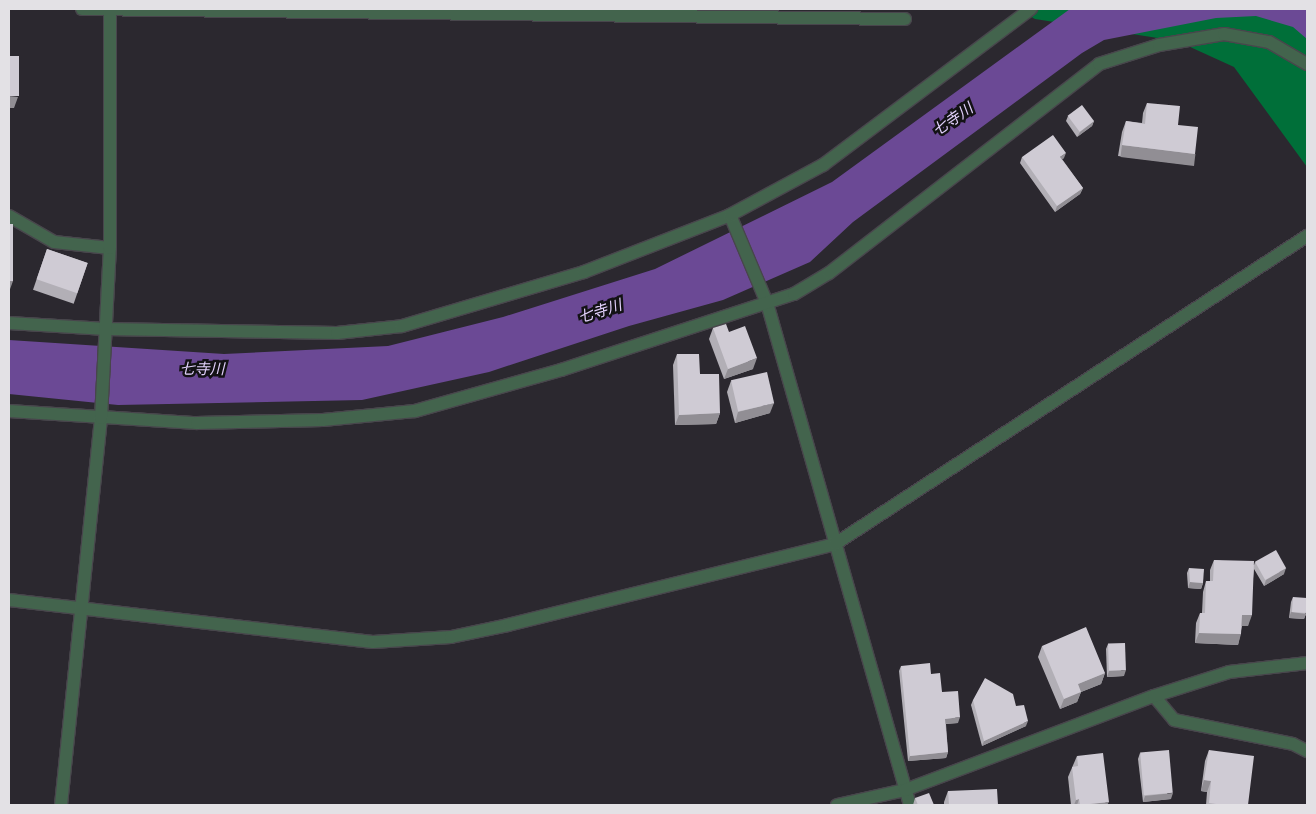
<!DOCTYPE html>
<html>
<head>
<meta charset="utf-8">
<style>
	body { margin:0 }
	#map { position:relative; width:1316px; height:814px; overflow:hidden; background:#2b282f; font-family:"Source Sans 3","Noto Sans JP",sans-serif }
	div>[style] { position:absolute }
	.forest>* { inset:0; background:#006f39 }
	.water>* { inset:0; background:#6b4995 }
	.roads { filter:drop-shadow(1px 0 #48464c) drop-shadow(-1px 0 #48464c) drop-shadow(0 1px #48464c) drop-shadow(0 -1px #48464c) }
	.minor>* { height:12px; margin:-6px; padding:0 6px; transform-origin:6px; border-radius:6px; background:#43644d }
	.tertiary>* { height:12px; margin:-6px; padding:0 6px; transform-origin:6px; border-radius:6px; background:#43644d }
	.wall>* { inset:0; background:#b2afb6; transform-origin:0 0 }
	.shaded-wall>* { inset:0; background:#918e94; transform-origin:0 0 }
	.building>* { inset:0; background:#cfcbd4; transform-origin:0 0 }
	span { translate:-50% -50%; white-space:nowrap; text-align:center; line-height:1.15; -webkit-text-stroke:5px #131215; paint-order:stroke }
	.water-label { font-size:15px; color:#e1d0fb; font-style:italic }
	.frame { position:absolute; inset:0; border:10px solid #e3e1e5; pointer-events:none }
</style>
</head>
<body>
<div id="map">
	<div class="forest">
		<i style="clip-path:polygon(1017px 9px,1307px 9px,1307px 167px,1234px 67px,1177px 41px,1035px 19px)"></i>
	</div>
	<div class="water">
		<i style="clip-path:polygon(1070px 9px,1307px 9px,1307px 39px,1293px 27px,1256px 16px,1216px 18px,1104px 40px,1082px 53px,853px 222px,810px 262px,723px 300px,629px 326px,489px 372px,362px 400px,118px 405px,9px 394px,9px 340px,224px 354px,388px 346px,503px 317px,655px 269px,832px 182px)"></i>
	</div>
	<div class="roads">
		<div class="minor">
			<i style="left:82px;top:9px;width:823px;rotate:0.7deg"></i>
			<i style="left:730px;top:215px;width:95px;rotate:67.2deg"></i>
			<i style="left:767px;top:303px;width:522px;rotate:74.1deg"></i>
			<i style="left:9px;top:216px;width:52px;rotate:30deg"></i>
			<i style="left:54px;top:242px;width:56px;rotate:6.1deg"></i>
			<i style="left:9px;top:323px;width:97px;rotate:3.5deg"></i>
			<i style="left:106px;top:329px;width:231px;rotate:1deg"></i>
			<i style="left:337px;top:333px;width:65px;rotate:-6.1deg"></i>
			<i style="left:402px;top:326px;width:190px;rotate:-16.5deg"></i>
			<i style="left:584px;top:272px;width:157px;rotate:-21.3deg"></i>
			<i style="left:730px;top:215px;width:106px;rotate:-28.3deg"></i>
			<i style="left:823px;top:165px;width:260px;rotate:-36.9deg"></i>
			<i style="left:9px;top:411px;width:188px;rotate:3.7deg"></i>
			<i style="left:197px;top:423px;width:126px;rotate:-1.4deg"></i>
			<i style="left:323px;top:420px;width:92px;rotate:-5.6deg"></i>
			<i style="left:415px;top:411px;width:152px;rotate:-15.7deg"></i>
			<i style="left:561px;top:370px;width:245px;rotate:-18.1deg"></i>
			<i style="left:794px;top:294px;width:41px;rotate:-31deg"></i>
			<i style="left:829px;top:273px;width:341px;rotate:-37.7deg"></i>
			<i style="left:1099px;top:64px;width:63px;rotate:-17.6deg"></i>
			<i style="left:1159px;top:45px;width:66px;rotate:-9.6deg"></i>
			<i style="left:1224px;top:34px;width:46px;rotate:10.1deg"></i>
			<i style="left:1269px;top:42px;width:44px;rotate:30.1deg"></i>
			<i style="left:9px;top:600px;width:366px;rotate:6.6deg"></i>
			<i style="left:373px;top:642px;width:78px;rotate:-3.7deg"></i>
			<i style="left:451px;top:637px;width:58px;rotate:-11.9deg"></i>
			<i style="left:508px;top:625px;width:337px;rotate:-13.9deg"></i>
			<i style="left:835px;top:544px;width:564px;rotate:-33.13deg"></i>
			<i style="left:1154px;top:696px;width:31px;rotate:50deg"></i>
			<i style="left:1174px;top:720px;width:121px;rotate:11.4deg"></i>
			<i style="left:1293px;top:744px;width:16px;rotate:27deg"></i>
			<i style="left:61px;top:805px;width:389px;rotate:-84.1deg"></i>
			<i style="left:101px;top:418px;width:170px;rotate:-87deg"></i>
			<i style="left:110px;top:248px;width:239px;rotate:-90deg"></i>
		</div>
		<div class="tertiary">
			<i style="left:837px;top:805px;width:70px;rotate:-12.4deg"></i>
			<i style="left:905px;top:790px;width:266px;rotate:-20.7deg"></i>
			<i style="left:1154px;top:696px;width:79px;rotate:-17.7deg"></i>
			<i style="left:1229px;top:672px;width:79px;rotate:-6.6deg"></i>
		</div>
	</div>
	<div class="wall">
		<i style="clip-path:polygon(1147px 103px,1178px 125px,1195px 154px,1191px 165px,1118px 156px,1122px 132px,1126px 121px,1142px 123px,1143px 113px)"></i>
		<i style="clip-path:polygon(1068px 116px,1094px 121px,1092px 126px,1077px 137px,1066px 121px)"></i>
		<i style="clip-path:polygon(1022px 157px,1064px 158px,1062px 159px,1083px 188px,1080px 194px,1055px 212px,1020px 163px)"></i>
		<i style="left:47px;top:249px;width:43px;height:43px;rotate:19deg"></i>
		<i style="clip-path:polygon(713px 328px,729px 332px,753px 369px,724px 379px,709px 339px)"></i>
		<i style="clip-path:polygon(677px 354px,700px 374px,720px 413px,716px 424px,675px 425px,673px 365px)"></i>
		<i style="clip-path:polygon(731px 381px,770px 413px,735px 423px,727px 392px)"></i>
		<i style="clip-path:polygon(1214px 560px,1254px 565px,1255px 562px,1284px 574px,1264px 586px,1254px 569px,1248px 626px,1242px 626px,1238px 645px,1195px 643px,1196px 623px,1200px 613px,1202px 613px,1203px 592px,1206px 581px,1210px 581px,1210px 570px)"></i>
		<i style="clip-path:polygon(1189px 568px,1203px 583px,1201px 589px,1188px 588px,1187px 573px)"></i>
		<i style="clip-path:polygon(1293px 597px,1306px 614px,1304px 619px,1289px 618px,1291px 602px)"></i>
		<i style="clip-path:polygon(1108px 644px,1124px 676px,1107px 677px,1106px 649px)"></i>
		<i style="clip-path:polygon(1042px 646px,1105px 673px,1101px 684px,1081px 692px,1077px 702px,1060px 709px,1038px 657px)"></i>
		<i style="clip-path:polygon(901px 666px,931px 674px,942px 692px,958px 723px,946px 724px,948px 752px,946px 758px,908px 761px,899px 671px)"></i>
		<i style="clip-path:polygon(973px 700px,1016px 706px,1026px 726px,982px 746px,971px 705px)"></i>
		<i style="clip-path:polygon(1209px 750px,1248px 805px,1206px 805px,1207px 792px,1201px 791px,1205px 761px)"></i>
		<i style="clip-path:polygon(1140px 753px,1171px 799px,1143px 802px,1138px 759px)"></i>
		<i style="clip-path:polygon(1077px 756px,1107px 805px,1071px 805px,1068px 777px)"></i>
		<i style="clip-path:polygon(948px 791px,998px 805px,944px 805px,944px 802px)"></i>
		<i style="clip-path:polygon(915px 798px,934px 805px,913px 805px)"></i>
	</div>
	<div class="shaded-wall">
		<i style="clip-path:polygon(9px 96px,18px 97px,14px 108px,9px 108px)"></i>
		<i style="clip-path:polygon(1094px 121px,1092px 126px,1077px 137px,1080px 132px)"></i>
		<i style="left:1122px;top:145px;width:74px;height:12px;rotate:7deg"></i>
		<i style="clip-path:polygon(1066px 153px,1064px 158px,1058px 162px,1060px 157px)"></i>
		<i style="clip-path:polygon(1083px 188px,1080px 194px,1055px 212px,1057px 206px)"></i>
		<i style="clip-path:polygon(9px 281px,13px 281px,9px 292px)"></i>
		<i style="clip-path:polygon(757px 358px,753px 369px,724px 379px,728px 369px)"></i>
		<i style="clip-path:polygon(774px 403px,770px 413px,735px 423px,738px 412px)"></i>
		<i style="clip-path:polygon(720px 413px,716px 424px,675px 425px,679px 415px)"></i>
		<i style="clip-path:polygon(1286px 568px,1284px 574px,1264px 586px,1266px 580px)"></i>
		<i style="clip-path:polygon(1190px 582px,1203px 583px,1201px 589px,1188px 588px)"></i>
		<i style="clip-path:polygon(1291px 612px,1306px 614px,1304px 619px,1289px 618px)"></i>
		<i style="clip-path:polygon(1242px 615px,1252px 615px,1248px 626px,1238px 626px)"></i>
		<i style="clip-path:polygon(1199px 633px,1241px 634px,1238px 645px,1195px 643px)"></i>
		<i style="clip-path:polygon(1126px 670px,1124px 676px,1107px 677px,1109px 671px)"></i>
		<i style="clip-path:polygon(1105px 673px,1101px 684px,1081px 692px,1077px 702px,1060px 709px,1064px 699px,1078px 684px)"></i>
		<i style="clip-path:polygon(960px 717px,958px 723px,943px 724px,945px 719px)"></i>
		<i style="clip-path:polygon(1028px 721px,1026px 726px,982px 746px,984px 741px)"></i>
		<i style="clip-path:polygon(948px 752px,946px 758px,908px 761px,910px 756px)"></i>
		<i style="clip-path:polygon(1204px 780px,1211px 781px,1207px 792px,1201px 791px)"></i>
		<i style="clip-path:polygon(1173px 793px,1171px 799px,1143px 802px,1145px 796px)"></i>
		<i style="clip-path:polygon(1079px 799px,1077px 805px,1074px 805px,1076px 800px)"></i>
		<i style="clip-path:polygon(1109px 802px,1107px 805px,1080px 805px)"></i>
	</div>
	<div class="building">
		<i style="left:9px;top:56px;width:10px;height:40px"></i>
		<i style="clip-path:polygon(1147px 103px,1180px 106px,1178px 125px,1198px 127px,1195px 154px,1122px 145px,1126px 121px,1145px 124px)"></i>
		<i style="left:1082px;top:105px;width:20px;height:18px;rotate:53deg"></i>
		<i style="clip-path:polygon(1053px 135px,1066px 153px,1060px 157px,1083px 188px,1057px 206px,1022px 157px)"></i>
		<i style="left:9px;top:224px;width:4px;height:57px"></i>
		<i style="left:47px;top:249px;width:43px;height:32px;rotate:19deg"></i>
		<i style="clip-path:polygon(726px 324px,729px 332px,745px 326px,757px 358px,728px 369px,713px 328px)"></i>
		<i style="clip-path:polygon(677px 354px,699px 354px,700px 374px,719px 374px,720px 413px,679px 415px)"></i>
		<i style="left:767px;top:372px;width:32px;height:37px;rotate:77deg"></i>
		<i style="left:1276px;top:550px;width:21px;height:24px;rotate:61deg"></i>
		<i style="clip-path:polygon(1214px 560px,1254px 561px,1252px 615px,1242px 615px,1241px 634px,1199px 633px,1200px 613px,1205px 613px,1206px 581px,1213px 581px)"></i>
		<i style="clip-path:polygon(1189px 568px,1204px 569px,1203px 583px,1190px 582px)"></i>
		<i style="left:1293px;top:597px;width:14px;height:15px;rotate:4deg"></i>
		<i style="clip-path:polygon(1086px 627px,1105px 673px,1078px 684px,1081px 692px,1064px 699px,1042px 646px)"></i>
		<i style="left:1125px;top:643px;width:27px;height:17px;rotate:88deg"></i>
		<i style="clip-path:polygon(930px 663px,931px 674px,940px 673px,942px 692px,958px 691px,960px 717px,945px 719px,948px 752px,910px 756px,901px 666px)"></i>
		<i style="clip-path:polygon(985px 678px,1013px 694px,1016px 706px,1024px 705px,1028px 721px,984px 741px,973px 700px)"></i>
		<i style="left:1169px;top:750px;width:43px;height:29px;rotate:85deg"></i>
		<i style="clip-path:polygon(1209px 750px,1254px 756px,1248px 805px,1216px 805px,1216px 804px,1209px 803px,1211px 781px,1204px 780px)"></i>
		<i style="clip-path:polygon(1103px 753px,1109px 802px,1080px 805px,1079px 799px,1076px 800px,1072px 767px,1078px 766px,1077px 756px)"></i>
		<i style="clip-path:polygon(997px 789px,998px 805px,949px 805px,948px 791px)"></i>
		<i style="clip-path:polygon(929px 793px,934px 805px,918px 805px,915px 798px)"></i>
	</div>
	<div class="water-label">
		<span style="left:953px;top:120px;rotate:-35deg">七寺川</span>
		<span style="left:600px;top:312px;rotate:-18deg">七寺川</span>
		<span style="left:202px;top:370px">七寺川</span>
	</div>
	<div class="frame"></div>
</div>
</body>
</html>
